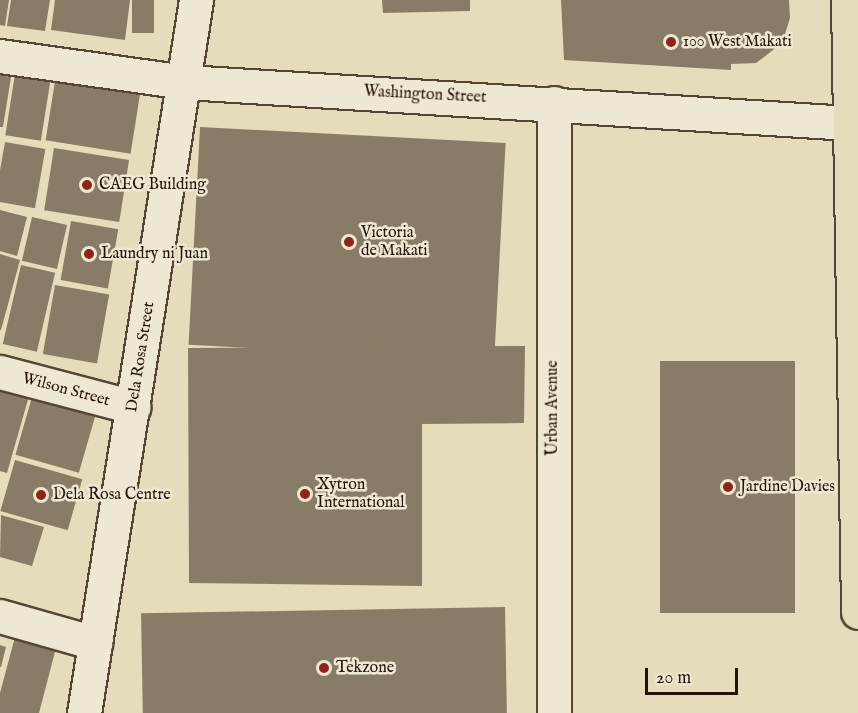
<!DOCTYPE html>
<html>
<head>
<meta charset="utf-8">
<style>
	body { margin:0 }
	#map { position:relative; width:858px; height:713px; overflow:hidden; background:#e5dcbc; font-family:"IM FELL English",serif }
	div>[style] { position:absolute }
	.building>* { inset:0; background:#897c66; transform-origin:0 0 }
	.roads { filter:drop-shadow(2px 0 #564535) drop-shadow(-2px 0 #564535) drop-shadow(0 2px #564535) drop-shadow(0 -2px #564535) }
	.minor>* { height:33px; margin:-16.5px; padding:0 16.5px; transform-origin:16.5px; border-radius:16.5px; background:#eee8d3 }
	.major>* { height:33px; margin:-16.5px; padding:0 16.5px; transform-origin:16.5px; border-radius:16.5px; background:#e5dcbc }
	.dots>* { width:16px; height:16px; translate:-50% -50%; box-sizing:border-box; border:3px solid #eee8d3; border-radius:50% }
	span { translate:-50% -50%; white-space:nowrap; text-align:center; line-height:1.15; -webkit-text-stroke:5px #eee8d3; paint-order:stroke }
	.poi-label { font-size:16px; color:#261308 }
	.left { translate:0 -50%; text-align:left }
	.street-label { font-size:16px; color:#261308 }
	.scale { position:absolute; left:645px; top:668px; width:93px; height:27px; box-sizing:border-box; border:3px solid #261308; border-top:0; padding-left:8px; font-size:18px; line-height:21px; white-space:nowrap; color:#261308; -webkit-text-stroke:4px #eee8d3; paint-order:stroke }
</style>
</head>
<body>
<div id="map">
	<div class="building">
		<i style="clip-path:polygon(0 0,9px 0,5px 26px,0 25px)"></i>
		<i style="clip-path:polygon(11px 0,50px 0,45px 31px,7px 26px)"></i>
		<i style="clip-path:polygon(55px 0,130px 0,125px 40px,51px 30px)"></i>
		<i style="left:132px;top:0;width:22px;height:33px"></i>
		<i style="clip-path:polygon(382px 0,470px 0,470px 11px,383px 13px)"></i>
		<i style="clip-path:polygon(561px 0,789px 0,790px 18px,785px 34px,773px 50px,756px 63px,731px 64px,731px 70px,564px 60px)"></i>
		<i style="left:15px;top:74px;width:36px;height:62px;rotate:9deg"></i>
		<i style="clip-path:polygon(0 75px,11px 77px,3px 127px,0 127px)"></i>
		<i style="left:55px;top:81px;width:86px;height:60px;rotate:9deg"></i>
		<i style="left:200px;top:127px;width:306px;height:218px;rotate:3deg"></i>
		<i style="left:5px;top:142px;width:41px;height:60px;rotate:10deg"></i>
		<i style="left:54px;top:148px;width:76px;height:63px;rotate:9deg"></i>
		<i style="clip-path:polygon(0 210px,27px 217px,17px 256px,0 251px)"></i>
		<i style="left:32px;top:217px;width:36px;height:45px;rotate:13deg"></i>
		<i style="left:71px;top:221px;width:48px;height:60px;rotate:10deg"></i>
		<i style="clip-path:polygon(0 254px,20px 260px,1px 330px,0 330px)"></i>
		<i style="left:21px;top:265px;width:35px;height:81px;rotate:13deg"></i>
		<i style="left:55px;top:285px;width:55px;height:70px;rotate:10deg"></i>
		<i style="clip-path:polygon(525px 346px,524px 423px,422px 424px,422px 586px,189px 583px,188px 348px)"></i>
		<i style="left:795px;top:361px;width:252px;height:135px;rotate:90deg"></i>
		<i style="clip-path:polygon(0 388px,29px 396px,7px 473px,0 471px)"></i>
		<i style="left:32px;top:397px;width:66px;height:60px;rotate:16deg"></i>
		<i style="left:15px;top:460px;width:70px;height:53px;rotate:16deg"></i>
		<i style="clip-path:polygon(1px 515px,44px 527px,32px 566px,0 557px)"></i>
		<i style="left:505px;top:607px;width:106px;height:364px;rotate:89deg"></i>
		<i style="clip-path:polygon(15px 637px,56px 648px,39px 713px,0 713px,0 693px)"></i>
		<i style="clip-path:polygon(0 645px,6px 647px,1px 667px,0 667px)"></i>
	</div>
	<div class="roads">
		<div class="minor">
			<i style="left:0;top:56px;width:187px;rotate:8deg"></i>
			<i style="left:185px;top:82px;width:666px;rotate:3.53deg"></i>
			<i style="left:554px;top:103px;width:610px;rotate:90deg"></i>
			<i style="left:0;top:372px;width:138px;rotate:14.7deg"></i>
			<i style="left:0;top:616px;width:99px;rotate:15.9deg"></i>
			<i style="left:84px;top:713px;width:722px;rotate:-81.07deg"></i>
		</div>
		<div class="major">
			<i style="left:848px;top:0;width:612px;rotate:89.06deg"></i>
		</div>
	</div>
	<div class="dots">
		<i style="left:671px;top:42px;background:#8f2418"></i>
		<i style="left:87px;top:185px;background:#8f2418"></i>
		<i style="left:349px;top:242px;background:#8f2418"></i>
		<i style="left:89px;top:254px;background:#8f2418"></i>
		<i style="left:728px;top:487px;background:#8f2418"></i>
		<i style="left:305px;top:494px;background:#8f2418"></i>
		<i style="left:41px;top:495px;background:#8f2418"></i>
		<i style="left:324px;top:668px;background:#8f2418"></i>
	</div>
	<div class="poi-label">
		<span class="left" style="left:683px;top:42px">100 West Makati</span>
		<span class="left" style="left:99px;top:185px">CAEG Building</span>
		<span class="left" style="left:361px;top:242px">Victoria<br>de Makati</span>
		<span class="left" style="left:101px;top:254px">Laundry ni Juan</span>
		<span class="left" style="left:317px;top:494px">Xytron<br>International</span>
		<span class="left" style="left:740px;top:487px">Jardine Davies</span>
		<span class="left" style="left:53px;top:495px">Dela Rosa Centre</span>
		<span class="left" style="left:336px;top:668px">Tekzone</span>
	</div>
	<div class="street-label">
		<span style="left:425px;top:95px;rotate:3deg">Washington Street</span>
		<span style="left:141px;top:357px;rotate:-81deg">Dela Rosa Street</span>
		<span style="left:66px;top:390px;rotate:15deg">Wilson Street</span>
		<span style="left:553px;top:408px;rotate:-90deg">Urban Avenue</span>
	</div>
	<div class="scale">20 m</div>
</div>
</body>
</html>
